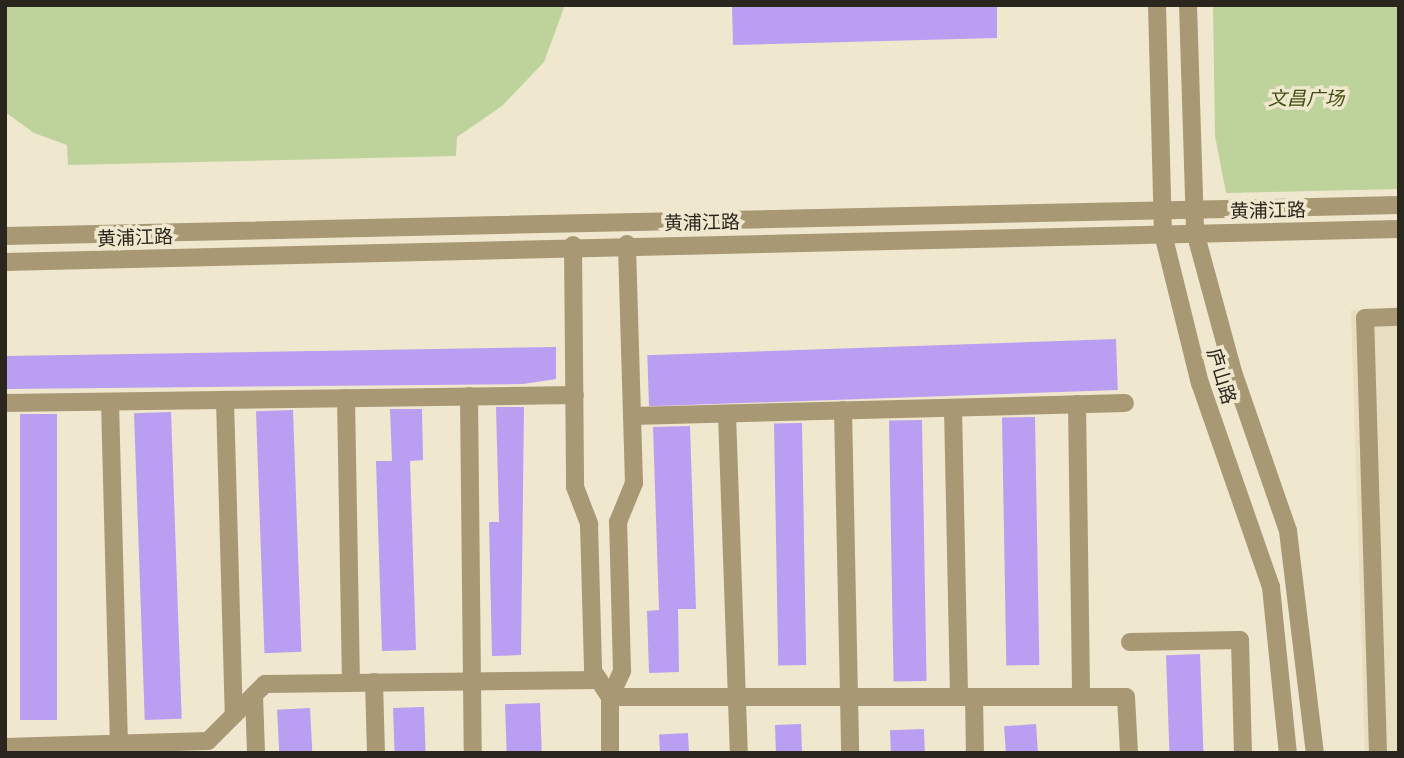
<!DOCTYPE html>
<html>
<head>
<meta charset="utf-8">
<style>
	body { margin:0 }
	#map { position:relative; width:1404px; height:758px; overflow:hidden; background:#f0e7cf; font-family:"PT Serif","Noto Sans SC",serif }
	div>[style] { position:absolute }
	.built>* { inset:0; background:#e8ddbe }
	.green>* { inset:0; background:#bed29b }
	.building>* { inset:0; background:#ba9ef1; transform-origin:0 0 }
	.minor>* { height:18px; margin:-9px; padding:0 9px; transform-origin:9px; border-radius:9px; background:#a89974 }
	span { translate:-50% -50%; white-space:nowrap; text-align:center; line-height:1.15; -webkit-text-stroke:7px #f0e7cf; paint-order:stroke }
	.park-label { font-size:19px; color:#3c4e0d; font-style:italic }
	.street-label { font-size:19px; color:#2a261d }
	.frame { position:absolute; inset:0; border:7px solid #2a261d; pointer-events:none }
</style>
</head>
<body>
<div id="map">
	<div class="built">
		<i style="clip-path:polygon(1399px 309px,1399px 753px,1365px 753px,1351px 310px)"></i>
	</div>
	<div class="green">
		<i style="clip-path:polygon(5px 5px,565px 5px,544px 62px,502px 106px,457px 137px,456px 156px,68px 165px,67px 145px,34px 133px,5px 112px)"></i>
		<i style="clip-path:polygon(1213px 5px,1399px 5px,1399px 189px,1226px 193px,1215px 136px)"></i>
	</div>
	<div class="building">
		<i style="clip-path:polygon(732px 5px,997px 5px,997px 38px,733px 45px)"></i>
		<i style="left:1116px;top:339px;width:51px;height:469px;rotate:88deg"></i>
		<i style="clip-path:polygon(556px 347px,556px 379px,523px 384px,5px 389px,5px 356px)"></i>
		<i style="clip-path:polygon(496px 407px,524px 407px,521px 655px,492px 656px,489px 522px,499px 522px)"></i>
		<i style="clip-path:polygon(390px 409px,422px 409px,423px 460px,410px 461px,416px 650px,382px 651px,376px 461px,392px 461px)"></i>
		<i style="left:293px;top:410px;width:242px;height:37px;rotate:88deg"></i>
		<i style="left:171px;top:412px;width:307px;height:37px;rotate:88deg"></i>
		<i style="left:20px;top:414px;width:37px;height:306px"></i>
		<i style="left:1035px;top:417px;width:248px;height:33px;rotate:89deg"></i>
		<i style="left:922px;top:420px;width:261px;height:33px;rotate:89deg"></i>
		<i style="left:802px;top:423px;width:242px;height:28px;rotate:89deg"></i>
		<i style="clip-path:polygon(690px 426px,696px 609px,678px 609px,679px 672px,649px 673px,647px 611px,659px 610px,653px 427px)"></i>
		<i style="left:1200px;top:654px;width:99px;height:34px;rotate:88deg"></i>
		<i style="left:540px;top:703px;width:50px;height:35px;rotate:88deg"></i>
		<i style="left:424px;top:707px;width:46px;height:31px;rotate:88deg"></i>
		<i style="left:310px;top:708px;width:45px;height:33px;rotate:87deg"></i>
		<i style="left:801px;top:724px;width:29px;height:26px;rotate:88deg"></i>
		<i style="left:1036px;top:724px;width:29px;height:32px;rotate:86deg"></i>
		<i style="left:924px;top:729px;width:24px;height:34px;rotate:88deg"></i>
		<i style="left:688px;top:733px;width:20px;height:29px;rotate:87deg"></i>
	</div>
	<div class="minor">
		<i style="left:1157px;top:5px;width:229px;rotate:88.5deg"></i>
		<i style="left:1163px;top:234px;width:154px;rotate:76.1deg"></i>
		<i style="left:1200px;top:383px;width:216px;rotate:70.8deg"></i>
		<i style="left:1271px;top:587px;width:167px;rotate:84.2deg"></i>
		<i style="left:1188px;top:5px;width:227px;rotate:88.2deg"></i>
		<i style="left:1195px;top:232px;width:145px;rotate:74.8deg"></i>
		<i style="left:1233px;top:372px;width:168px;rotate:70.9deg"></i>
		<i style="left:1288px;top:531px;width:224px;rotate:83.1deg"></i>
		<i style="left:5px;top:236px;width:1394px;rotate:-1.27deg"></i>
		<i style="left:573px;top:245px;width:242px;rotate:89.5deg"></i>
		<i style="left:575px;top:487px;width:40px;rotate:69deg"></i>
		<i style="left:589px;top:524px;width:147px;rotate:88.4deg"></i>
		<i style="left:593px;top:671px;width:31px;rotate:57deg"></i>
		<i style="left:610px;top:697px;width:29px;rotate:-65deg"></i>
		<i style="left:622px;top:671px;width:149px;rotate:-91.5deg"></i>
		<i style="left:618px;top:522px;width:42px;rotate:-67.7deg"></i>
		<i style="left:634px;top:483px;width:239px;rotate:-91.7deg"></i>
		<i style="left:5px;top:262px;width:1394px;rotate:-1.36deg"></i>
		<i style="left:469px;top:396px;width:357px;rotate:89.4deg"></i>
		<i style="left:346px;top:398px;width:285px;rotate:89deg"></i>
		<i style="left:225px;top:400px;width:315px;rotate:88.4deg"></i>
		<i style="left:110px;top:402px;width:342px;rotate:88.5deg"></i>
		<i style="left:5px;top:403px;width:570px;rotate:-0.8deg"></i>
		<i style="left:1077px;top:404px;width:293px;rotate:89.2deg"></i>
		<i style="left:953px;top:408px;width:289px;rotate:88.8deg"></i>
		<i style="left:843px;top:410px;width:343px;rotate:88.8deg"></i>
		<i style="left:727px;top:414px;width:339px;rotate:88deg"></i>
		<i style="left:632px;top:416px;width:493px;rotate:-1.5deg"></i>
		<i style="left:1130px;top:642px;width:110px;rotate:-1deg"></i>
		<i style="left:1240px;top:640px;width:113px;rotate:88.5deg"></i>
		<i style="left:374px;top:682px;width:71px;rotate:88.4deg"></i>
		<i style="left:254px;top:695px;width:58px;rotate:88deg"></i>
		<i style="left:974px;top:697px;width:56px;rotate:89deg"></i>
		<i style="left:5px;top:747px;width:203px;rotate:-1.7deg"></i>
		<i style="left:208px;top:741px;width:81px;rotate:-45deg"></i>
		<i style="left:265px;top:684px;width:334px;rotate:-0.7deg"></i>
		<i style="left:610px;top:753px;width:56px;rotate:-90deg"></i>
		<i style="left:610px;top:697px;width:516px"></i>
		<i style="left:1126px;top:697px;width:56px;rotate:86.9deg"></i>
		<i style="left:1378px;top:753px;width:435px;rotate:-91.7deg"></i>
		<i style="left:1365px;top:318px;width:34px;rotate:-2deg"></i>
	</div>
	<div class="park-label">
		<span style="left:1306px;top:98px">文昌广场</span>
	</div>
	<div class="street-label">
		<span style="left:1268px;top:210px;rotate:-1deg">黄浦江路</span>
		<span style="left:702px;top:222px;rotate:-1deg">黄浦江路</span>
		<span style="left:135px;top:237px;rotate:-2deg">黄浦江路</span>
		<span style="left:1222px;top:376px;rotate:73deg">庐山路</span>
	</div>
	<div class="frame"></div>
</div>
</body>
</html>
